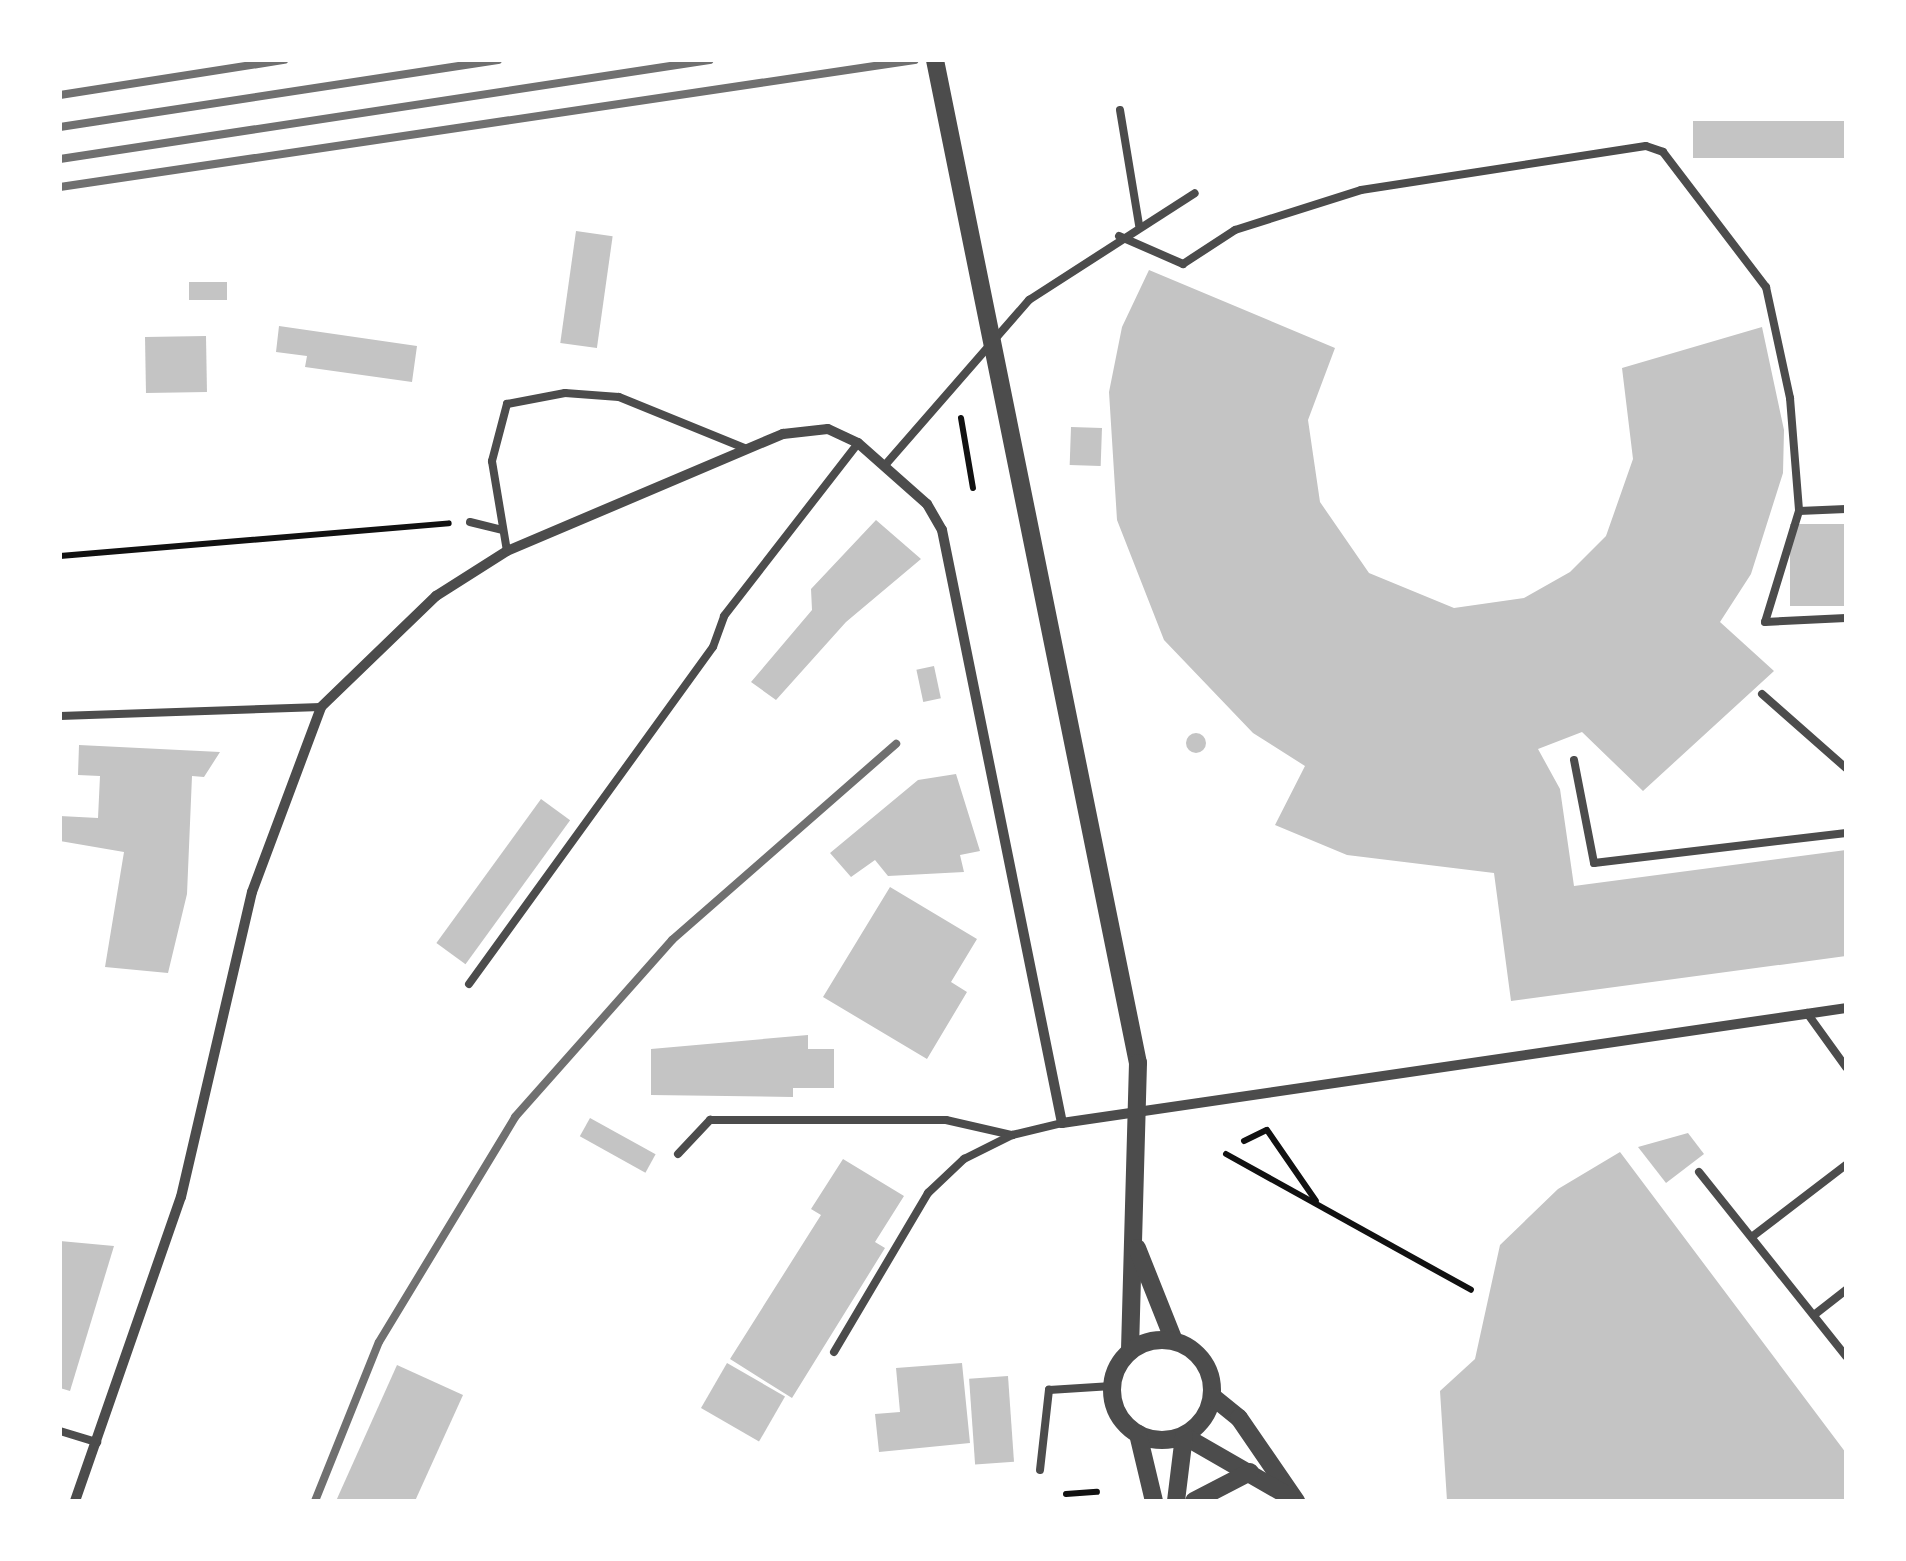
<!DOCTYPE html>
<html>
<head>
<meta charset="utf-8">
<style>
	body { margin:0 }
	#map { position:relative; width:1906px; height:1561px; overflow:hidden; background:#fff; font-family:"PT Sans Narrow",sans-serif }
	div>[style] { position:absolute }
	.building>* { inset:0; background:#c4c4c4; transform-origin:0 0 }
	.round { border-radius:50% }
	.path>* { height:6px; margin:-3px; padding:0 3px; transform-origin:3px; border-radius:3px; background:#111 }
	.service>* { height:8px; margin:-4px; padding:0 4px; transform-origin:4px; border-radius:4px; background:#4c4c4c }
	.minor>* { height:10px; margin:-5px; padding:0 5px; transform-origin:5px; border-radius:5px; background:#4c4c4c }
	.tertiary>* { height:18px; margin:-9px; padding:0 9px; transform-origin:9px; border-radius:9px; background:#4c4c4c }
	.tertiary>.ring { margin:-9px; padding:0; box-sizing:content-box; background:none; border:18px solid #4c4c4c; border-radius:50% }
	.rail>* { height:8px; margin:-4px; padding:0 4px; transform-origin:4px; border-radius:4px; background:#707070 }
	span { translate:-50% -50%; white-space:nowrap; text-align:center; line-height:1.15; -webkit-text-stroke:10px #fff; paint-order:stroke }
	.frame { position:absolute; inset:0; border:62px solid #fff; pointer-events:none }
</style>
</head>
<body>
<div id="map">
	<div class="building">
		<i style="left:1846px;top:121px;width:37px;height:153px;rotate:90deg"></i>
		<i style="left:576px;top:231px;width:37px;height:113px;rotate:8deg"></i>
		<i style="clip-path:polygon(1149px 270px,1335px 348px,1308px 420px,1320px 502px,1369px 573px,1454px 608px,1524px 598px,1570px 572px,1606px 536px,1633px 459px,1622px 368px,1762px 327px,1784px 430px,1783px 473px,1751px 574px,1720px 622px,1774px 671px,1643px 791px,1582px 732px,1538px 749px,1560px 789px,1574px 886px,1846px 850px,1846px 956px,1511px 1001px,1494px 873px,1347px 855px,1275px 825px,1305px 766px,1253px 733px,1164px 640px,1117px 520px,1109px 392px,1122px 327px)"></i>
		<i style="left:189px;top:282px;width:38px;height:18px"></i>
		<i style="clip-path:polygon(279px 326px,417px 346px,412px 382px,305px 367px,307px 356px,276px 352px)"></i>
		<i style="left:206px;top:336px;width:56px;height:61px;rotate:89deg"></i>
		<i style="left:1071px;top:427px;width:31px;height:38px;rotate:2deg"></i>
		<i style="clip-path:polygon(876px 520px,921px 559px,846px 622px,776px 700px,751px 682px,812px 610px,811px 589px)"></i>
		<i style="left:1846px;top:524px;width:82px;height:56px;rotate:90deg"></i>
		<i style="left:934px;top:666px;width:33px;height:18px;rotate:78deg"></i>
		<i class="round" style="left:1186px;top:733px;width:20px;height:20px"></i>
		<i style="clip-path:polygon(79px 745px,220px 752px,204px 777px,192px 776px,187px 894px,168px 973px,105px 967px,124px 852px,60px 841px,60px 816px,98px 818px,100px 776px,78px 775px)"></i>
		<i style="clip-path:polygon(956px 774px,980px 851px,960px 855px,964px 872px,888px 876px,875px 860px,851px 877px,830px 853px,918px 780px)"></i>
		<i style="left:541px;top:799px;width:36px;height:178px;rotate:36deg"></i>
		<i style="clip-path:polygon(890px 887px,977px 939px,951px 982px,967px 992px,927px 1059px,823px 997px)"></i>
		<i style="clip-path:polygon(808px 1035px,808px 1049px,834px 1049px,834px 1088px,793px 1088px,793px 1097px,651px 1095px,651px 1049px)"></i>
		<i style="left:590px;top:1118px;width:75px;height:21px;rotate:29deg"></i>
		<i style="clip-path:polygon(1688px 1133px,1704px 1154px,1666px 1183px,1638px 1147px)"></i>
		<i style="clip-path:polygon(1620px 1152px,1846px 1453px,1846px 1501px,1447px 1501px,1440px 1391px,1475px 1359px,1500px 1245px,1558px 1189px)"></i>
		<i style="clip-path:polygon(843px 1159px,904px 1196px,875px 1242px,885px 1248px,792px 1398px,730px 1359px,821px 1215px,811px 1209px)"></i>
		<i style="clip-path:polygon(60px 1241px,114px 1246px,70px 1391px,60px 1388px)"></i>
		<i style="left:727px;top:1363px;width:67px;height:52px;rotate:30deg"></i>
		<i style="clip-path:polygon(962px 1363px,970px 1443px,879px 1452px,875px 1414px,900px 1412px,896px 1368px)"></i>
		<i style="clip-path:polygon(397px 1365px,463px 1395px,415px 1501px,336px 1501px)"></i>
		<i style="left:1008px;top:1376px;width:86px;height:39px;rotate:86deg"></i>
	</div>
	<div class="path">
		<i style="left:961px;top:418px;width:71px;rotate:80.3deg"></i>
		<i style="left:60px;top:556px;width:390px;rotate:-4.8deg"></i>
		<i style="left:1244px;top:1141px;width:25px;rotate:-26deg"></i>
		<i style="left:1267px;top:1130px;width:86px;rotate:55.4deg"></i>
		<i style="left:1226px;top:1154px;width:280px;rotate:29deg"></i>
		<i style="left:1066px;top:1494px;width:31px;rotate:-4deg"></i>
	</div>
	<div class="service">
		<i style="left:1120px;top:110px;width:117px;rotate:80.6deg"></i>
		<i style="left:1119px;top:236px;width:70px;rotate:23.6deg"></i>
		<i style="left:1183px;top:264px;width:62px;rotate:-33.2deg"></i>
		<i style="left:1235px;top:230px;width:132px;rotate:-17.6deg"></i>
		<i style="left:1361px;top:190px;width:288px;rotate:-8.8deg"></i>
		<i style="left:1646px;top:146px;width:18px;rotate:19deg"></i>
		<i style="left:1663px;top:152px;width:170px;rotate:52.7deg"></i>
		<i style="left:1766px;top:287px;width:114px;rotate:77.8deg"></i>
		<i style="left:1790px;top:398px;width:113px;rotate:85.4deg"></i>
		<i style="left:1799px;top:511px;width:47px;rotate:-2.4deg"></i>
		<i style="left:886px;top:464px;width:218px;rotate:-48.9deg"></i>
		<i style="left:1029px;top:300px;width:197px;rotate:-32.8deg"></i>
		<i style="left:1799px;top:511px;width:116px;rotate:107deg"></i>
		<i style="left:1765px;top:622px;width:81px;rotate:-2.8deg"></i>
		<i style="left:470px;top:522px;width:34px;rotate:14deg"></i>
		<i style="left:507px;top:551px;width:91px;rotate:-99.5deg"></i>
		<i style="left:492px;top:461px;width:59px;rotate:-75.3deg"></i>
		<i style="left:507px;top:404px;width:59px;rotate:-10.7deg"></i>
		<i style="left:565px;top:393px;width:54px;rotate:4.2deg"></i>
		<i style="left:619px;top:397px;width:138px;rotate:22.1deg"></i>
		<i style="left:1762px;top:694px;width:112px;rotate:41.4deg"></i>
		<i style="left:60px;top:716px;width:261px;rotate:-2deg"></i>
		<i style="left:1574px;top:760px;width:105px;rotate:79deg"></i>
		<i style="left:1594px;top:863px;width:254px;rotate:-6.8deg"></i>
		<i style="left:469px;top:984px;width:416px;rotate:-54.1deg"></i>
		<i style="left:713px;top:647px;width:33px;rotate:-70deg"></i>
		<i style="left:724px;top:616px;width:219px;rotate:-52.2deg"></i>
		<i style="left:1807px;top:1013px;width:67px;rotate:54.2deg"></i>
		<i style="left:678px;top:1154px;width:47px;rotate:-46.7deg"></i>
		<i style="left:710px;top:1120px;width:236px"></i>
		<i style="left:946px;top:1120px;width:68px;rotate:12.8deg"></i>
		<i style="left:1012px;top:1135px;width:51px;rotate:-13.5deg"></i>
		<i style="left:1699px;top:1172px;width:236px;rotate:51.4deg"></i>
		<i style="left:1753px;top:1236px;width:117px;rotate:-37.4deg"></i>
		<i style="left:1814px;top:1315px;width:41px;rotate:-38deg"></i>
		<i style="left:834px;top:1352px;width:185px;rotate:-59.4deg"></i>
		<i style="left:928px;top:1193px;width:50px;rotate:-43.4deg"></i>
		<i style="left:964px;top:1159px;width:54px;rotate:-26.6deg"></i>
		<i style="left:60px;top:1431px;width:39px;rotate:17deg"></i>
		<i style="left:1040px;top:1470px;width:81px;rotate:-83.6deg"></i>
		<i style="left:1049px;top:1390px;width:63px;rotate:-3.6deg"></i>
	</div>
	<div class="minor">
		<i style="left:75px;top:1501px;width:322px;rotate:-70.8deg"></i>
		<i style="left:181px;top:1197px;width:313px;rotate:-76.9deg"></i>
		<i style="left:252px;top:892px;width:197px;rotate:-69.5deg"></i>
		<i style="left:321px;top:707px;width:160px;rotate:-44deg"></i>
		<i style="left:436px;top:596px;width:84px;rotate:-32.4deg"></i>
		<i style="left:507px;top:551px;width:300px;rotate:-23deg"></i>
		<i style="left:783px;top:434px;width:45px;rotate:-6.3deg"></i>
		<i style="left:828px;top:429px;width:33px;rotate:25deg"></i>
		<i style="left:858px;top:443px;width:92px;rotate:41.5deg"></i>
		<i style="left:927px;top:504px;width:30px;rotate:60deg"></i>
		<i style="left:942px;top:530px;width:605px;rotate:78.56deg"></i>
		<i style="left:1062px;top:1123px;width:792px;rotate:-8.34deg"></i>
	</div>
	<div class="tertiary">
		<i style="left:935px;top:60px;width:1023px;rotate:78.56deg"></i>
		<i style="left:1138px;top:1063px;width:288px;rotate:91.6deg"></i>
		<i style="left:1137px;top:1248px;width:100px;rotate:68.3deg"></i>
		<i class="ring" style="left:1112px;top:1340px;width:82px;height:82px"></i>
		<i style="left:1213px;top:1397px;width:33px;rotate:39deg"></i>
		<i style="left:1239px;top:1418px;width:101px;rotate:55.5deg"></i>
		<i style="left:1138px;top:1434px;width:69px;rotate:76.6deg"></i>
		<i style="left:1184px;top:1436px;width:122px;rotate:29.9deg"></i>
		<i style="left:1176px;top:1501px;width:65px;rotate:-83deg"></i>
		<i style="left:1194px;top:1501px;width:63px;rotate:-27.4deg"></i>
	</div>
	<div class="rail">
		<i style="left:60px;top:95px;width:227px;rotate:-8.9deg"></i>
		<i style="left:60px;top:127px;width:443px;rotate:-8.7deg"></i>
		<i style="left:60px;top:159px;width:657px;rotate:-8.66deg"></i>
		<i style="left:60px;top:187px;width:864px;rotate:-8.45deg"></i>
		<i style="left:315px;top:1501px;width:171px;rotate:-68.1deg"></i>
		<i style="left:379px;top:1342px;width:263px;rotate:-58.8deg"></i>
		<i style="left:515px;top:1117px;width:237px;rotate:-48.4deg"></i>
		<i style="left:672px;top:940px;width:298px;rotate:-41.2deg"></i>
	</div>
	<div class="frame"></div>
</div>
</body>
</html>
